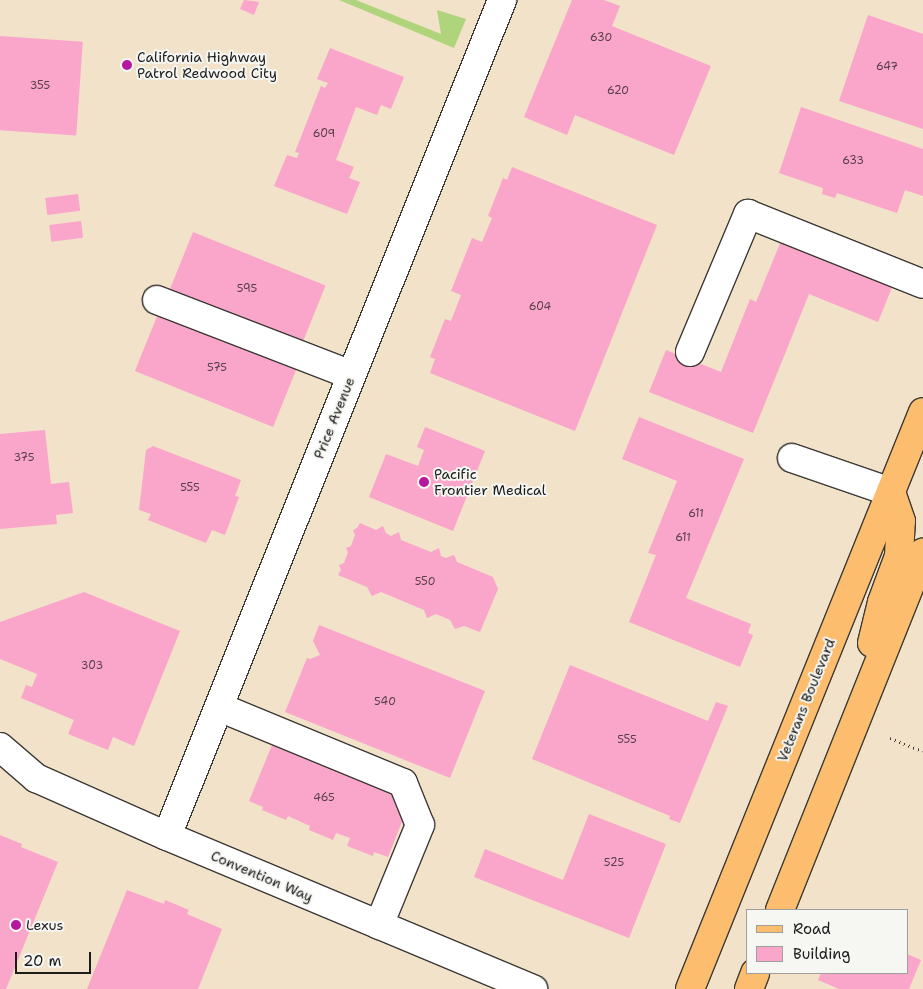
<!DOCTYPE html>
<html>
<head>
<meta charset="utf-8">
<style>
	body { margin:0 }
	#map { position:relative; width:923px; height:989px; overflow:hidden; background:#f2e2c9; font-family:"Shantell Sans",sans-serif }
	div>[style] { position:absolute }
	.green>* { inset:0; background:#b0d47c }
	.building>* { inset:0; background:#faa5ca; transform-origin:0 0 }
	.path>* { height:3px; margin-top:-1.5px; transform-origin:0; background:repeating-linear-gradient(90deg,#3c3a36 0 1px,transparent 0 5px) }
	.roads { filter:drop-shadow(1px 0 #3c3a36) drop-shadow(-1px 0 #3c3a36) drop-shadow(0 1px #3c3a36) drop-shadow(0 -1px #3c3a36) }
	.minor>* { height:28px; margin:-14px; padding:0 14px; transform-origin:14px; border-radius:14px; background:#fff }
	.major>* { height:28px; margin:-14px; padding:0 14px; transform-origin:14px; border-radius:14px; background:#fcbd6f }
	.dots>* { width:14px; height:14px; translate:-50% -50%; box-sizing:border-box; border:2px solid #f6f6f2; border-radius:50% }
	span { translate:-50% -50%; white-space:nowrap; text-align:center; line-height:1.15; -webkit-text-stroke:4px #f6f6f2; paint-order:stroke }
	.number-label { font-size:11px; color:#543e48 }
	.number-label span { -webkit-text-stroke-width:0 }
	.poi-label { font-size:14px; color:#1c1c1c }
	.left { translate:0 -50%; text-align:left }
	.street-label { font-size:14px; color:#1c1c1c }
	.legend { position:absolute; left:746px; top:909px; width:162px; height:65px; box-sizing:border-box; background:#f6f6f2; border:1px solid #9f9f9c; margin:0; padding:6px 9px; list-style:none; font-size:15px; color:#1c1c1c }
	.legend li { display:flex; align-items:center; gap:10px; height:25px }
	.legend b { width:25px; border:1px solid #9f9f9c }
	.scale { position:absolute; left:15px; top:952px; width:76px; height:22px; box-sizing:border-box; border:2px solid #1c1c1c; border-top:0; padding-left:6px; font-size:15px; line-height:18px; white-space:nowrap; color:#1c1c1c; -webkit-text-stroke:4px #f6f6f2; paint-order:stroke }
</style>
</head>
<body>
<div id="map">
	<div class="green">
		<i style="clip-path:polygon(339px 0,356px 0,441px 34px,437px 10px,466px 19px,454px 48px)"></i>
	</div>
	<div class="building">
		<i style="clip-path:polygon(244px 0,259px 2px,254px 15px,240px 9px)"></i>
		<i style="clip-path:polygon(572px 0,604px 0,620px 6px,612px 26px,711px 66px,674px 155px,575px 115px,567px 135px,524px 117px)"></i>
		<i style="clip-path:polygon(868px 15px,923px 34px,923px 129px,839px 101px)"></i>
		<i style="left:0;top:36px;width:83px;height:94px;rotate:4deg"></i>
		<i style="clip-path:polygon(330px 48px,404px 77px,391px 109px,381px 105px,377px 115px,356px 107px,336px 160px,354px 167px,349px 178px,360px 182px,347px 214px,274px 186px,287px 155px,297px 158px,299px 153px,295px 152px,321px 86px,325px 88px,328px 83px,317px 79px)"></i>
		<i style="clip-path:polygon(801px 107px,923px 149px,923px 196px,905px 190px,897px 213px,837px 193px,835px 198px,822px 194px,823px 188px,779px 173px)"></i>
		<i style="clip-path:polygon(512px 167px,657px 225px,575px 431px,430px 373px,435px 359px,430px 357px,445px 319px,451px 321px,461px 295px,451px 291px,472px 238px,482px 242px,492px 218px,488px 216px,503px 178px,507px 180px)"></i>
		<i style="left:78px;top:194px;width:17px;height:33px;rotate:83deg"></i>
		<i style="left:81px;top:221px;width:17px;height:32px;rotate:83deg"></i>
		<i style="left:193px;top:232px;width:143px;height:67px;rotate:22deg"></i>
		<i style="clip-path:polygon(783px 236px,895px 280px,878px 322px,809px 294px,753px 433px,649px 392px,666px 350px,721px 372px,750px 299px,756px 302px)"></i>
		<i style="left:160px;top:309px;width:149px;height:67px;rotate:22deg"></i>
		<i style="clip-path:polygon(639px 417px,744px 459px,686px 598px,751px 624px,748px 633px,753px 635px,740px 667px,629px 622px,656px 555px,648px 553px,677px 481px,622px 459px)"></i>
		<i style="clip-path:polygon(425px 427px,485px 451px,453px 531px,369px 497px,386px 454px,418px 466px,424px 450px,417px 447px)"></i>
		<i style="clip-path:polygon(45px 430px,51px 484px,69px 482px,73px 513px,56px 515px,57px 524px,0 529px,0 434px)"></i>
		<i style="clip-path:polygon(153px 446px,241px 480px,235px 496px,239px 497px,225px 535px,212px 530px,206px 543px,148px 520px,151px 514px,139px 510px,146px 450px)"></i>
		<i style="clip-path:polygon(360px 523px,376px 530px,383px 526px,386px 533px,391px 536px,399px 532px,401px 540px,431px 552px,439px 548px,441px 556px,446px 558px,454px 555px,457px 562px,493px 577px,498px 589px,480px 632px,464px 626px,455px 629px,450px 620px,436px 614px,427px 618px,424px 610px,381px 592px,372px 596px,367px 587px,338px 575px,341px 570px,339px 565px,344px 563px,348px 552px,346px 548px,351px 546px,355px 535px,353px 530px,357px 528px)"></i>
		<i style="clip-path:polygon(84px 592px,180px 631px,134px 746px,113px 737px,108px 750px,68px 734px,74px 720px,21px 698px,26px 685px,32px 687px,37px 674px,0 659px,0 622px)"></i>
		<i style="clip-path:polygon(319px 625px,485px 691px,450px 778px,285px 712px,307px 658px,310px 659px,320px 655px,313px 641px)"></i>
		<i style="clip-path:polygon(570px 665px,708px 721px,716px 702px,728px 706px,680px 823px,669px 819px,670px 816px,532px 759px)"></i>
		<i style="clip-path:polygon(272px 745px,397px 796px,405px 814px,388px 857px,374px 852px,373px 856px,347px 846px,350px 838px,336px 833px,333px 840px,309px 830px,310px 826px,288px 816px,286px 820px,262px 810px,263px 807px,249px 801px)"></i>
		<i style="clip-path:polygon(589px 814px,666px 844px,629px 938px,474px 877px,485px 849px,563px 880px)"></i>
		<i style="clip-path:polygon(0 835px,22px 844px,21px 847px,58px 862px,6px 989px,0 989px)"></i>
		<i style="clip-path:polygon(127px 890px,164px 904px,165px 900px,189px 910px,187px 914px,222px 929px,198px 989px,87px 989px)"></i>
		<i style="clip-path:polygon(907px 954px,921px 960px,909px 989px,839px 989px,818px 980px,821px 973px,907px 973px)"></i>
	</div>
	<div class="path">
		<i style="left:890px;top:738px;width:35px;rotate:22deg"></i>
	</div>
	<div class="roads">
		<div class="minor">
			<i style="left:157px;top:300px;width:208px;rotate:21.1deg"></i>
			<i style="left:690px;top:352px;width:150px;rotate:-67.2deg"></i>
			<i style="left:748px;top:214px;width:188px;rotate:21.8deg"></i>
			<i style="left:792px;top:458px;width:105px;rotate:19deg"></i>
			<i style="left:219px;top:707px;width:199px;rotate:22.4deg"></i>
			<i style="left:403px;top:783px;width:45px;rotate:68deg"></i>
			<i style="left:420px;top:825px;width:108px;rotate:112.3deg"></i>
			<i style="left:0;top:747px;width:48px;rotate:40.7deg"></i>
			<i style="left:36px;top:778px;width:143px;rotate:23.9deg"></i>
			<i style="left:167px;top:836px;width:397px;rotate:22.7deg"></i>
			<i style="left:167px;top:836px;width:901px;rotate:-68.16deg"></i>
		</div>
		<div class="major">
			<i style="left:872px;top:643px;width:42px;rotate:-76.3deg"></i>
			<i style="left:882px;top:602px;width:49px;rotate:-69.7deg"></i>
			<i style="left:899px;top:556px;width:35px;rotate:-87deg"></i>
			<i style="left:901px;top:521px;width:31px;rotate:-109deg"></i>
			<i style="left:780px;top:910px;width:385px;rotate:-68.2deg"></i>
			<i style="left:690px;top:989px;width:622px;rotate:-68.01deg"></i>
			<i style="left:749px;top:989px;width:17px;rotate:-69deg"></i>
		</div>
	</div>
	<div class="dots">
		<i style="left:127px;top:65px;background:#b5179e"></i>
		<i style="left:424px;top:482px;background:#b5179e"></i>
		<i style="left:16px;top:925px;background:#b5179e"></i>
	</div>
	<div class="number-label">
		<span style="left:601px;top:38px">630</span>
		<span style="left:887px;top:67px">647</span>
		<span style="left:40px;top:86px">355</span>
		<span style="left:618px;top:91px">620</span>
		<span style="left:324px;top:134px">609</span>
		<span style="left:853px;top:161px">633</span>
		<span style="left:247px;top:289px">595</span>
		<span style="left:540px;top:307px">604</span>
		<span style="left:217px;top:368px">575</span>
		<span style="left:24px;top:458px">375</span>
		<span style="left:190px;top:488px">555</span>
		<span style="left:696px;top:514px">611</span>
		<span style="left:683px;top:538px">611</span>
		<span style="left:425px;top:582px">550</span>
		<span style="left:92px;top:666px">303</span>
		<span style="left:385px;top:702px">540</span>
		<span style="left:627px;top:740px">555</span>
		<span style="left:324px;top:798px">465</span>
		<span style="left:614px;top:863px">525</span>
	</div>
	<div class="poi-label">
		<span class="left" style="left:137px;top:65px">California Highway<br>Patrol Redwood City</span>
		<span class="left" style="left:434px;top:482px">Pacific<br>Frontier Medical</span>
		<span class="left" style="left:26px;top:925px">Lexus</span>
	</div>
	<div class="street-label">
		<span style="left:334px;top:418px;rotate:-68deg">Price Avenue</span>
		<span style="left:806px;top:700px;rotate:-68deg">Veterans Boulevard</span>
		<span style="left:262px;top:876px;rotate:23deg">Convention Way</span>
	</div>
	<ul class="legend">
	<li><b style="height:6px;background:#fcbd6f"></b>Road</li>
	<li><b style="height:14px;background:#faa5ca"></b>Building</li>
	</ul>
	<div class="scale">20 m</div>
</div>
</body>
</html>
